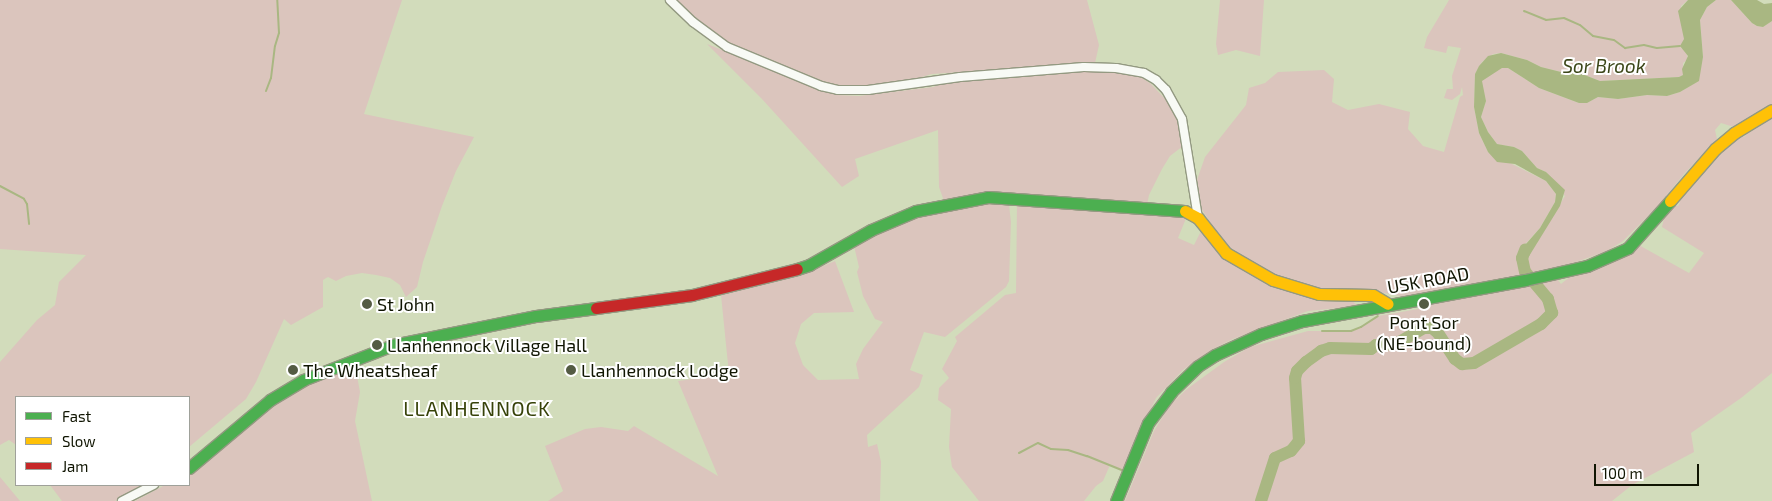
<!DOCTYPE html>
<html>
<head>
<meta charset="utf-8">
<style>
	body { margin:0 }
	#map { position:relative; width:1772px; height:501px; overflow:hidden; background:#d2dcbb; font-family:"Exo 2",sans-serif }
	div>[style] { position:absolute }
	.green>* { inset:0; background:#dbc5bd }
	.water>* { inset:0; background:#a9b782 }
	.stream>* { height:2px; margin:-1px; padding:0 1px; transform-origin:1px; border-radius:1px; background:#a9b782 }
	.river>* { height:12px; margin:-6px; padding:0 6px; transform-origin:6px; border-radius:6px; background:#a9b782 }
	.roads { filter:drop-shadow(1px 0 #939981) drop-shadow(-1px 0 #939981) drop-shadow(0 1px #939981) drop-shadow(0 -1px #939981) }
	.street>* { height:8px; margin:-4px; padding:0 4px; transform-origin:4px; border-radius:4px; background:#f8faf5 }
	.fast>* { height:11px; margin:-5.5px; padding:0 5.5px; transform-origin:5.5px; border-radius:5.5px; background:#4caf50 }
	.slow>* { height:11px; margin:-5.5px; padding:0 5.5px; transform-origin:5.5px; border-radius:5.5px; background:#ffc107 }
	.jam>* { height:11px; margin:-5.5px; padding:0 5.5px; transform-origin:5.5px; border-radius:5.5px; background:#c62828 }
	.dots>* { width:14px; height:14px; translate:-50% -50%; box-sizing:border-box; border:2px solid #fff; border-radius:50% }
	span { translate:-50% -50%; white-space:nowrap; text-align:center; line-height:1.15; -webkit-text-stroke:4px #fff; paint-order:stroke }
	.street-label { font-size:18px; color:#101502 }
	.poi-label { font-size:18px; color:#101502 }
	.left { translate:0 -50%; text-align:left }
	.water-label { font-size:19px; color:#3c4719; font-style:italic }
	.quarter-label { font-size:20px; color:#374209; letter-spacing:1px }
	.legend { position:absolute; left:15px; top:396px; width:175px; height:90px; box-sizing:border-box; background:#fff; border:1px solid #9fa19a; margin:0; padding:6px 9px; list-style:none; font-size:15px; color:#101502 }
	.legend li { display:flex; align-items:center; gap:10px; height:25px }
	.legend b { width:25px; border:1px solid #9fa19a }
	.scale { position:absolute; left:1594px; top:464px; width:105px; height:22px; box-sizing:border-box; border:2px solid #101502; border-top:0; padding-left:6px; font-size:15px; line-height:18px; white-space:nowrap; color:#101502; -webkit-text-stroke:4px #fff; paint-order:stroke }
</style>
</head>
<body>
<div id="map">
	<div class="green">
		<i style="clip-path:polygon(0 0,402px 0,364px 114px,474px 137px,456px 171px,442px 206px,423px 262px,417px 287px,406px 297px,400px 285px,390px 278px,376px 275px,362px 273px,346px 276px,336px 281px,328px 277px,323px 280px,323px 307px,291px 325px,284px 319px,256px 382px,246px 399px,189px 447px,189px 397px,16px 397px,16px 445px,9px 440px,0 445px,0 362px,37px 320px,55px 305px,59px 282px,86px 255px,0 249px)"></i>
		<i style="clip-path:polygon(676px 0,1087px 0,1099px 45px,1095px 63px,932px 74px,902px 83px,837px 87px,730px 43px,699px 23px)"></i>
		<i style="clip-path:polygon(1220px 0,1264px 0,1260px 56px,1236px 50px,1218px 55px,1216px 44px)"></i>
		<i style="clip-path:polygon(1449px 0,1688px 0,1681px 6px,1684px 39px,1681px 48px,1686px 51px,1688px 59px,1683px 63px,1683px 75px,1679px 77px,1600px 81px,1582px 74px,1561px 72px,1541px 67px,1527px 60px,1501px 53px,1493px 54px,1482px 62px,1475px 74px,1474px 107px,1479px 133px,1488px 152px,1546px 181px,1556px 194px,1555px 202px,1540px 228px,1519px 251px,1523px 265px,1565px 196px,1546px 172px,1537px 168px,1522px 151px,1514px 147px,1497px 144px,1488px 132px,1481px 117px,1486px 101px,1481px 81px,1491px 73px,1502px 68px,1508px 68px,1539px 88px,1579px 103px,1587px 103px,1598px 97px,1618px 99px,1647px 95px,1667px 96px,1680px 92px,1698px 81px,1703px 57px,1700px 20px,1707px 7px,1716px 0,1731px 0,1752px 23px,1757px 26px,1763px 27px,1772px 21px,1772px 104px,1734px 127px,1721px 123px,1715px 130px,1717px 139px,1684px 174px,1658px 206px,1623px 241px,1607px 251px,1565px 266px,1411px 298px,1373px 291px,1331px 290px,1306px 286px,1280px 278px,1228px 250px,1201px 208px,1197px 180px,1205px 157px,1246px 105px,1249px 88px,1265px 83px,1278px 72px,1324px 70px,1334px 79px,1332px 102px,1348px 110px,1379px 104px,1410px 112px,1408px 129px,1423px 146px,1444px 152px,1460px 97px,1463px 95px,1462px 87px,1460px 94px,1452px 100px,1444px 98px,1447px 89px,1453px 89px,1452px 76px,1461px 48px,1448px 46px,1446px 53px,1424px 48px,1427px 37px)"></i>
		<i style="clip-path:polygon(707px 44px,837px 95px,859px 96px,933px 87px,945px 83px,1031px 75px,1102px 70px,1128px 73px,1141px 77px,1151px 84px,1170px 104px,1177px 118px,1183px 146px,1170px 156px,1162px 169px,1149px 195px,1147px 205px,944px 201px,939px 187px,938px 130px,855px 159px,859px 176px,842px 187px,761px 98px)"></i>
		<i style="clip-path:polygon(1772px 115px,1772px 373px,1741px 398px,1691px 433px,1694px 452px,1632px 485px,1612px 501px,1125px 501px,1154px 431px,1170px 405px,1187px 389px,1224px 362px,1250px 347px,1308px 331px,1351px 331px,1361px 327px,1378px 316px,1418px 309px,1420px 306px,1557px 279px,1561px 284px,1571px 276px,1600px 268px,1637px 244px,1689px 273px,1704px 253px,1662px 227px,1664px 218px,1675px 205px,1678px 206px,1680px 203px,1677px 199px,1695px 174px,1741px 133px,1744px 137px,1753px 126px)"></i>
		<i style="clip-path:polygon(1006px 201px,1009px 205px,1011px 222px,1009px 281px,1006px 287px,945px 337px,924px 332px,910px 370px,923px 375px,919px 387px,867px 435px,868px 447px,877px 444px,881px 462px,880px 501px,548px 501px,563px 491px,545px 446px,585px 429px,601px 427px,628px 431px,634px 426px,718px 476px,678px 381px,729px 374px,721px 295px,809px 272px,835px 261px,854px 312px,814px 313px,801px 324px,795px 343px,803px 365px,818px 380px,859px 379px,856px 364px,863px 349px,883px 322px,875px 319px,863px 296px,857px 272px,859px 267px,854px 246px,887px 229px,927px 212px,978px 203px)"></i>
		<i style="clip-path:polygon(1017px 202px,1044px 207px,1138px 211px,1187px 216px,1178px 238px,1194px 245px,1201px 231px,1206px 233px,1230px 261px,1351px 300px,1358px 306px,1308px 311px,1233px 339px,1211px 350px,1183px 370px,1156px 398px,1122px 470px,1110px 465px,1103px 481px,1096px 486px,1084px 501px,979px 501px,952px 467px,949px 447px,951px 409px,938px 400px,939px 388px,949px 378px,942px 369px,957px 341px,955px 337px,1005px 295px,1016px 293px)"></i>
		<i style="clip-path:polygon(355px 365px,360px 392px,355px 421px,372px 501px,135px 501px,165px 485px,189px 485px,189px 475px,272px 404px,306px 384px)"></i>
		<i style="clip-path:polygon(0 477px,20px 501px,0 501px)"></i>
		<i style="clip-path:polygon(50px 485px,145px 485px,115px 501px,62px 501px)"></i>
	</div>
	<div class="water">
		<i style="clip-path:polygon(1688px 0,1716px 0,1707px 7px,1700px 20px,1703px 57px,1699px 81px,1680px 92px,1667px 96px,1647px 95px,1618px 99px,1598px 97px,1587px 103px,1579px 103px,1539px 88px,1508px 68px,1502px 68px,1482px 81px,1486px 101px,1481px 117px,1488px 132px,1497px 144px,1514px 147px,1522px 151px,1537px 168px,1546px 172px,1565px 190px,1560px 206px,1523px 266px,1519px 252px,1540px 228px,1555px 202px,1556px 194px,1546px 181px,1515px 164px,1497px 162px,1488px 152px,1479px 133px,1474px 107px,1475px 74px,1479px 66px,1488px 56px,1501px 53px,1527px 60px,1541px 67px,1561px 72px,1582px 74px,1600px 81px,1679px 77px,1683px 75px,1682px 69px,1688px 56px,1680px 46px,1684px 39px,1678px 11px)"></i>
		<i style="clip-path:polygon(1731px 0,1757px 0,1764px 4px,1772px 3px,1772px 21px,1763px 27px,1757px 26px,1752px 23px)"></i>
	</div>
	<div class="stream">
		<i style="left:1524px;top:11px;width:24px;rotate:22deg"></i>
		<i style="left:1546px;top:20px;width:18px;rotate:-6deg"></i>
		<i style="left:1564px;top:18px;width:17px;rotate:24deg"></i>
		<i style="left:1580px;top:25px;width:17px;rotate:40deg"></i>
		<i style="left:1593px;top:36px;width:21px;rotate:11deg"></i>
		<i style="left:1614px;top:40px;width:14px;rotate:36deg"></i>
		<i style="left:1625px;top:48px;width:19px;rotate:-9deg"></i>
		<i style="left:1644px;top:45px;width:13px;rotate:13deg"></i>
		<i style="left:1657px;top:48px;width:23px;rotate:-5deg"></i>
		<i style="left:266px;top:91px;width:14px;rotate:-69deg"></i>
		<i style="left:271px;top:78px;width:32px;rotate:-83deg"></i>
		<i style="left:275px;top:46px;width:14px;rotate:-73deg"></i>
		<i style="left:279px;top:33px;width:33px;rotate:-93deg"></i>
		<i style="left:0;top:186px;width:27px;rotate:28deg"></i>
		<i style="left:24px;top:199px;width:6px;rotate:59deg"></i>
		<i style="left:27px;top:204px;width:20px;rotate:84deg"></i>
		<i style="left:1322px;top:331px;width:29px"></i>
		<i style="left:1351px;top:331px;width:11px;rotate:-22deg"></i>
		<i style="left:1361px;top:327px;width:20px;rotate:-33deg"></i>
		<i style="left:1019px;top:453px;width:21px;rotate:-28deg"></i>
		<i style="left:1038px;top:443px;width:14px;rotate:25deg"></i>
		<i style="left:1051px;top:449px;width:17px;rotate:3deg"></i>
		<i style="left:1068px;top:450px;width:20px;rotate:18deg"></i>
		<i style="left:1087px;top:456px;width:38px;rotate:22deg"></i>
	</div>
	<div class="river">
		<i style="left:1261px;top:501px;width:45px;rotate:-72deg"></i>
		<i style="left:1275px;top:458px;width:17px;rotate:-24deg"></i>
		<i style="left:1291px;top:451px;width:13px;rotate:-51deg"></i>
		<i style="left:1299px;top:441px;width:63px;rotate:-93.6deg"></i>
		<i style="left:1295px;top:378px;width:7px;rotate:-74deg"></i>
		<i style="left:1297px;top:371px;width:13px;rotate:-45deg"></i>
		<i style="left:1306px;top:362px;width:19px;rotate:-36deg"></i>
		<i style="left:1321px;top:351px;width:9px;rotate:-18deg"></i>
		<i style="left:1330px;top:348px;width:41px;rotate:1.4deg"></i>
		<i style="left:1371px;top:349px;width:6px;rotate:-39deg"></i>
		<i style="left:1376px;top:345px;width:20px;rotate:-3deg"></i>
		<i style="left:1396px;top:344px;width:32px;rotate:-30deg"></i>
		<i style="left:1424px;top:328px;width:8px"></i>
		<i style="left:1432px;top:328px;width:8px;rotate:40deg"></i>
		<i style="left:1438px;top:333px;width:31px;rotate:57deg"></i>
		<i style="left:1455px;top:359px;width:9px;rotate:36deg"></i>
		<i style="left:1462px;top:364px;width:12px;rotate:-5deg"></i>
		<i style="left:1474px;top:363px;width:78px;rotate:-30.2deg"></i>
		<i style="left:1541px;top:324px;width:16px;rotate:-45deg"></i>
		<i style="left:1552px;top:313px;width:15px;rotate:-106deg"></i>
		<i style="left:1548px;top:299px;width:35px;rotate:-130deg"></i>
		<i style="left:1525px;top:272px;width:14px;rotate:-102deg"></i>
		<i style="left:1522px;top:258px;width:9px;rotate:-69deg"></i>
	</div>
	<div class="roads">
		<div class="street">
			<i style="left:670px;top:0;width:32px;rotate:44deg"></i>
			<i style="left:693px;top:22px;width:42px;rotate:36.3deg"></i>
			<i style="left:727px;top:47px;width:102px;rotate:22.5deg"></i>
			<i style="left:821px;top:86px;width:17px;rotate:13deg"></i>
			<i style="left:838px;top:90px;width:30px"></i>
			<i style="left:868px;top:90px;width:93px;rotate:-8deg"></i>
			<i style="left:960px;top:77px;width:124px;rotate:-4.6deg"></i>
			<i style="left:1084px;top:67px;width:32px;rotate:2deg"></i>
			<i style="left:1116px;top:68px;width:28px;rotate:10deg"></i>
			<i style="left:1144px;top:73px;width:14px;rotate:30deg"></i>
			<i style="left:1156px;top:80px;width:14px;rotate:45deg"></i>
			<i style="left:1166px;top:90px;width:33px;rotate:61deg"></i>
			<i style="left:1182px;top:119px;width:100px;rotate:80.8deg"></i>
			<i style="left:122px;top:501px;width:36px;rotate:-27deg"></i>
		</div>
		<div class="fast">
			<i style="left:797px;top:269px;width:13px;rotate:-18deg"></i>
			<i style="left:809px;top:265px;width:71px;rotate:-29.4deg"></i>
			<i style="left:871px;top:230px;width:49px;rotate:-22.9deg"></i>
			<i style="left:916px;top:211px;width:73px;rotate:-11deg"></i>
			<i style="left:988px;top:197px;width:197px;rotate:4.1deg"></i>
			<i style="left:189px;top:468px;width:106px;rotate:-40deg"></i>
			<i style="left:270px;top:400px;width:39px;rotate:-31deg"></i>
			<i style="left:303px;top:380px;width:97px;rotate:-21.3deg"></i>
			<i style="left:393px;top:345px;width:146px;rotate:-11.5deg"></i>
			<i style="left:536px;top:316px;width:61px;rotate:-7.6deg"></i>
			<i style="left:1116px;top:501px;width:84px;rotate:-67.7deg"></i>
			<i style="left:1148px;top:423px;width:39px;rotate:-53deg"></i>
			<i style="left:1171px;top:392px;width:37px;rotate:-44deg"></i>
			<i style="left:1198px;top:366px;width:20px;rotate:-33deg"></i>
			<i style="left:1215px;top:355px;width:51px;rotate:-24.5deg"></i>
			<i style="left:1261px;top:334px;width:43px;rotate:-17.6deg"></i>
			<i style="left:1302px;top:321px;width:227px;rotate:-10.4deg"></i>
			<i style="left:1525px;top:280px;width:64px;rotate:-12.7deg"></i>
			<i style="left:1587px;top:266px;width:45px;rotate:-23.7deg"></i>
			<i style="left:1628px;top:248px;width:63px;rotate:-48.2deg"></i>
		</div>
		<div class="slow">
			<i style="left:1670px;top:201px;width:69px;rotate:-49.1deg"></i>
			<i style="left:1715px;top:149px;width:25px;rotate:-40deg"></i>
			<i style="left:1734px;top:133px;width:44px;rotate:-31.2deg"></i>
			<i style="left:1185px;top:211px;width:15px;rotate:28deg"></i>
			<i style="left:1198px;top:218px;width:45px;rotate:51.3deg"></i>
			<i style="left:1226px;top:253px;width:54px;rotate:29.9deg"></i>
			<i style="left:1273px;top:280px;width:48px;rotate:16.9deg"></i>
			<i style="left:1319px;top:294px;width:54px;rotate:1.1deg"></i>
			<i style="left:1373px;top:295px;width:17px;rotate:31deg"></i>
		</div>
		<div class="jam">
			<i style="left:596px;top:308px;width:97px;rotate:-7.7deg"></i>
			<i style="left:692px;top:295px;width:108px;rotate:-13.9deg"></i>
		</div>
	</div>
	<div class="dots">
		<i style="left:367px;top:304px;background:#545b43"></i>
		<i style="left:1424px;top:304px;background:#545b43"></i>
		<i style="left:377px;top:345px;background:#545b43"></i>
		<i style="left:293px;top:370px;background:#545b43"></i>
		<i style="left:571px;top:370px;background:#545b43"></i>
	</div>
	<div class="street-label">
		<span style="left:1428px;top:280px;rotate:-10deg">USK ROAD</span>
	</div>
	<div class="poi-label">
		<span class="left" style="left:377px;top:304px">St John</span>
		<span style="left:1424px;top:333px">Pont Sor<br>(NE-bound)</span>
		<span class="left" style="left:387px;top:345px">Llanhennock Village Hall</span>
		<span class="left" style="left:303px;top:370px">The Wheatsheaf</span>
		<span class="left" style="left:581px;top:370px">Llanhennock Lodge</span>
	</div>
	<div class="water-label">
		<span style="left:1604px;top:66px">Sor Brook</span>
	</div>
	<div class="quarter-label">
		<span style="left:477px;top:408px">LLANHENNOCK</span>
	</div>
	<ul class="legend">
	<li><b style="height:6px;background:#4caf50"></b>Fast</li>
	<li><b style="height:6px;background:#ffc107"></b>Slow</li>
	<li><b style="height:6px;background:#c62828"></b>Jam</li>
	</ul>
	<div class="scale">100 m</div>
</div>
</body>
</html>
